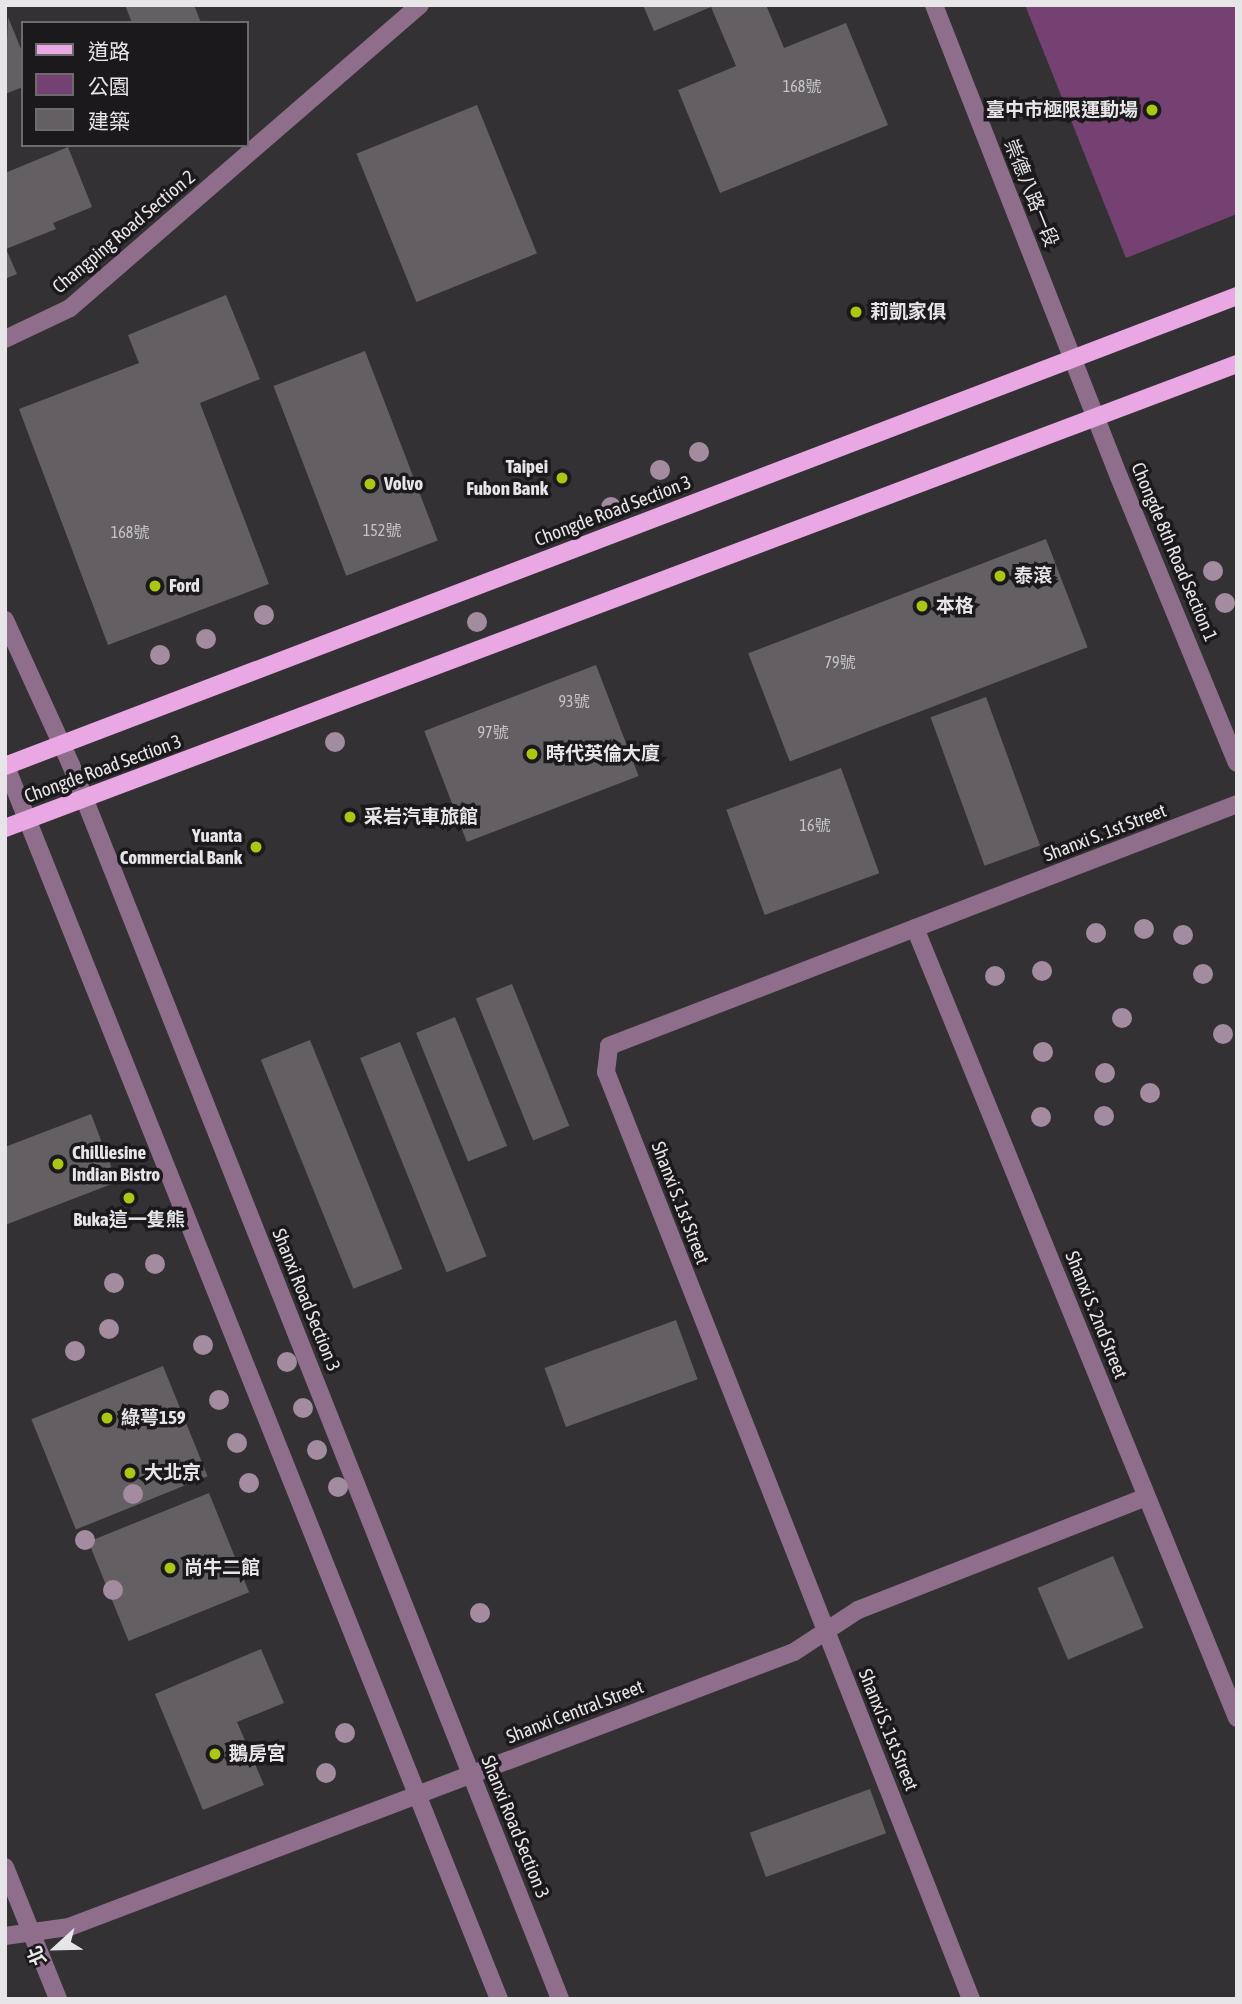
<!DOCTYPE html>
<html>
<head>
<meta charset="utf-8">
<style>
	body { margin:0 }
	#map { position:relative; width:1242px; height:2004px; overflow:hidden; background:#343134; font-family:"Asap Condensed","Noto Sans TC",sans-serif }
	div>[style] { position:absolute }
	.green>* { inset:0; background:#754172 }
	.building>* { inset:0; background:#635f62; transform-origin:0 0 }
	.minor>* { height:18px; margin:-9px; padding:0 9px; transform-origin:9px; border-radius:9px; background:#8e6e8b }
	.major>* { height:18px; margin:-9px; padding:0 9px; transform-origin:9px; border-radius:9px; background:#e9a8e4 }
	.trees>* { width:20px; height:20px; margin:-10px; border-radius:50%; background:#a38ca0 }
	.dots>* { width:19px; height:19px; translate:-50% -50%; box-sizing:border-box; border:4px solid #1b191b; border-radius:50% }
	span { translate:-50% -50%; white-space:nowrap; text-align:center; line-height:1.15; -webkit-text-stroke:7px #1b191b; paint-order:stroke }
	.number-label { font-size:16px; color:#c6c4c6 }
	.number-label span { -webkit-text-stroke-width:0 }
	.poi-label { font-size:19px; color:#e7e5e7; font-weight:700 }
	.right { translate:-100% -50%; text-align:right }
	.left { translate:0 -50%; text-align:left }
	.street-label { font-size:19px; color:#e7e5e7 }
	.frame { position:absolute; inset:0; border:7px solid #e7e5e7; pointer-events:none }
	.legend { position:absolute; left:21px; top:21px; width:228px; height:126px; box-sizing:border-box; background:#1b191b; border:2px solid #6d6b6d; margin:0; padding:9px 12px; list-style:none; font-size:21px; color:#e7e5e7 }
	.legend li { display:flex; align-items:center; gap:14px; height:35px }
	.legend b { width:35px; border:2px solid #6d6b6d }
	.north { position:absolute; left:21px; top:1913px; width:70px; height:70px; -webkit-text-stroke:5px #1b191b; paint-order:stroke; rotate:248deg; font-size:19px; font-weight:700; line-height:28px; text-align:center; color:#e7e5e7 }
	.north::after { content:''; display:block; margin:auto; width:24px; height:32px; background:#e7e5e7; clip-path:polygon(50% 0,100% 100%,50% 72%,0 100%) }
</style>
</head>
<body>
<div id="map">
	<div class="green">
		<i style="clip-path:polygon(1025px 5px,1237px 5px,1237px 214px,1126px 258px)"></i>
	</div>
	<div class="building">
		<i style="clip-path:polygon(125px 5px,194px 5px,201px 23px,132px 23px)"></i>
		<i style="clip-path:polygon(643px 5px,766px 5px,784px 48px,846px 23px,888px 125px,720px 193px,678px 90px,736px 66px,711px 7px,654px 31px)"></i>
		<i style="clip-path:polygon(8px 17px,23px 54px,23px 87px,5px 94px)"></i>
		<i style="left:477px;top:105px;width:160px;height:130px;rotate:68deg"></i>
		<i style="clip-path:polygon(68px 147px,92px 207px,53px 223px,56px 229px,6px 249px,17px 274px,5px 279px,5px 173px)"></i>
		<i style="clip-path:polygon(226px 295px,260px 379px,200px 403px,269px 584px,108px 645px,19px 409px,139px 363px,128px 335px)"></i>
		<i style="left:365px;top:351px;width:203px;height:98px;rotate:69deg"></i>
		<i style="left:1046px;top:539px;width:116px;height:319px;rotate:69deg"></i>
		<i style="left:596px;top:665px;width:119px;height:184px;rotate:69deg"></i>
		<i style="left:986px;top:697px;width:158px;height:59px;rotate:70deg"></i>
		<i style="left:841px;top:768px;width:112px;height:122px;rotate:70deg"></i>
		<i style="left:512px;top:984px;width:153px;height:39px;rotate:68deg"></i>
		<i style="left:455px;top:1017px;width:139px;height:42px;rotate:68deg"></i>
		<i style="left:310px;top:1040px;width:247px;height:53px;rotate:68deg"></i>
		<i style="left:400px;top:1042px;width:231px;height:43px;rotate:68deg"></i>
		<i style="clip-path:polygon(91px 1114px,117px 1182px,5px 1225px,5px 1147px)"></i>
		<i style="left:676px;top:1320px;width:63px;height:140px;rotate:70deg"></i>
		<i style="left:163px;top:1366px;width:119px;height:142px;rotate:68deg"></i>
		<i style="left:209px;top:1493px;width:107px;height:130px;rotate:68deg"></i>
		<i style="left:1113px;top:1556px;width:78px;height:82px;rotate:67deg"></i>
		<i style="clip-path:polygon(261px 1649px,284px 1703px,237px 1722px,264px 1785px,203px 1810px,155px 1694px)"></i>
		<i style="left:870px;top:1789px;width:47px;height:128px;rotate:70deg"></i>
	</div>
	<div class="minor">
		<i style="left:934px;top:5px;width:507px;rotate:68.6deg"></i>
		<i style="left:1119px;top:477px;width:309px;rotate:67.6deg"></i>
		<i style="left:5px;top:339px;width:72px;rotate:-25.5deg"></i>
		<i style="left:70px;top:308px;width:463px;rotate:-40.9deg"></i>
		<i style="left:5px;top:620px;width:159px;rotate:65.5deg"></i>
		<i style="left:71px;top:765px;width:1327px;rotate:68.38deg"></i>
		<i style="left:5px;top:764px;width:1330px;rotate:68.2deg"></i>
		<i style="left:915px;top:928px;width:853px;rotate:67.82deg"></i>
		<i style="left:5px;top:1867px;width:142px;rotate:68.1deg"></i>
		<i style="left:5px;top:1936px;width:65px;rotate:-8deg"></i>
		<i style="left:69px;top:1927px;width:775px;rotate:-20.77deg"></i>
		<i style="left:794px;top:1652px;width:77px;rotate:-33.3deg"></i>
		<i style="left:858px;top:1610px;width:310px;rotate:-21.4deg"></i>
		<i style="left:971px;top:1999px;width:996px;rotate:-111.49deg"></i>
		<i style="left:606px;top:1072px;width:26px;rotate:-83deg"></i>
		<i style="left:609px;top:1046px;width:673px;rotate:-21.07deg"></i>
	</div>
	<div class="major">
		<i style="left:5px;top:766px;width:1319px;rotate:-20.88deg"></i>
		<i style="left:5px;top:828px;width:1316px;rotate:-20.64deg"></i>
	</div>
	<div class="trees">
		<i style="left:699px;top:452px"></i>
		<i style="left:660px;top:470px"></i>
		<i style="left:611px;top:507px"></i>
		<i style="left:1213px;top:571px"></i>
		<i style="left:1225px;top:603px"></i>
		<i style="left:264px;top:615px"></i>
		<i style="left:477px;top:622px"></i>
		<i style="left:206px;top:639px"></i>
		<i style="left:160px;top:655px"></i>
		<i style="left:335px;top:742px"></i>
		<i style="left:1144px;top:929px"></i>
		<i style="left:1096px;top:933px"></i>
		<i style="left:1183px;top:935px"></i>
		<i style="left:1042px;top:971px"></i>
		<i style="left:1203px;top:974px"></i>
		<i style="left:995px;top:976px"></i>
		<i style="left:1122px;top:1018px"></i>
		<i style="left:1223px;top:1034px"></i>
		<i style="left:1043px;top:1052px"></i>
		<i style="left:1105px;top:1073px"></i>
		<i style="left:1150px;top:1093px"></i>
		<i style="left:1104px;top:1116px"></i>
		<i style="left:1041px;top:1117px"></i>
		<i style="left:155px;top:1264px"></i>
		<i style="left:114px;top:1283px"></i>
		<i style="left:109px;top:1329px"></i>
		<i style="left:203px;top:1345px"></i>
		<i style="left:75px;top:1351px"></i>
		<i style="left:287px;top:1362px"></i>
		<i style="left:219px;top:1400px"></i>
		<i style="left:303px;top:1408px"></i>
		<i style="left:237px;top:1443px"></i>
		<i style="left:317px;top:1450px"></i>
		<i style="left:183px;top:1471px"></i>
		<i style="left:249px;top:1483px"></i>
		<i style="left:338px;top:1487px"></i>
		<i style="left:133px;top:1494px"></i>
		<i style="left:85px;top:1540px"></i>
		<i style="left:113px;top:1590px"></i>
		<i style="left:480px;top:1613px"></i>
		<i style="left:345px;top:1733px"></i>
		<i style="left:326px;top:1773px"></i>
	</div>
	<div class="dots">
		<i style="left:1152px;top:110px;background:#abc614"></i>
		<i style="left:856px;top:312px;background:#abc614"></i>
		<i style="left:562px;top:478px;background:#abc614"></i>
		<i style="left:370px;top:484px;background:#abc614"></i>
		<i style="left:1000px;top:576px;background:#abc614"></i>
		<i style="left:155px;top:586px;background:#abc614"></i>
		<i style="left:922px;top:606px;background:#abc614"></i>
		<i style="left:532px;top:754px;background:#abc614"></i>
		<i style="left:350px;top:817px;background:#abc614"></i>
		<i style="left:256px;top:847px;background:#abc614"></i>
		<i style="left:58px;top:1164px;background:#abc614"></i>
		<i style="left:129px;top:1198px;background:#abc614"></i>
		<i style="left:107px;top:1418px;background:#abc614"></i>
		<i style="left:130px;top:1473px;background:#abc614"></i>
		<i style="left:170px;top:1568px;background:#abc614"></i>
		<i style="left:215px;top:1754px;background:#abc614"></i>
	</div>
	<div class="number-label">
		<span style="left:802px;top:86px">168號</span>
		<span style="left:382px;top:530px">152號</span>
		<span style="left:130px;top:532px">168號</span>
		<span style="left:840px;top:662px">79號</span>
		<span style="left:574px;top:701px">93號</span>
		<span style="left:493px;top:732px">97號</span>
		<span style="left:815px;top:825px">16號</span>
	</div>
	<div class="poi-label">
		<span class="right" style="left:1138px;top:110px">臺中市極限運動場</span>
		<span class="left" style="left:870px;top:312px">莉凱家俱</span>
		<span class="right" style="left:548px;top:478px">Taipei<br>Fubon Bank</span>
		<span class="left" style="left:384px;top:484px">Volvo</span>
		<span class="left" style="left:1014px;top:576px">泰滾</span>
		<span class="left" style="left:169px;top:586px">Ford</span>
		<span class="left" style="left:936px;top:606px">本格</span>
		<span class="left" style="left:546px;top:754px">時代英倫大廈</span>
		<span class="left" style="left:364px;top:817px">采岩汽車旅館</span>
		<span class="right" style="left:242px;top:847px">Yuanta<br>Commercial Bank</span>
		<span class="left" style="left:72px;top:1164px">Chilliesine<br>Indian Bistro</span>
		<span style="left:129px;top:1220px">Buka這一隻熊</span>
		<span class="left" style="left:121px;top:1418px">綠萼159</span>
		<span class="left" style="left:144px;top:1473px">大北京</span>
		<span class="left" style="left:184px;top:1568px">尚牛二館</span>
		<span class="left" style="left:229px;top:1754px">鵝房宮</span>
	</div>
	<div class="street-label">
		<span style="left:1031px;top:193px;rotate:68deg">崇德八路一段</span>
		<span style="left:124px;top:232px;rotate:-40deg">Changping Road Section 2</span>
		<span style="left:613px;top:511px;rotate:-21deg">Chongde Road Section 3</span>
		<span style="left:1174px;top:552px;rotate:67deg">Chongde 8th Road Section 1</span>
		<span style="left:103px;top:769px;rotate:-20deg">Chongde Road Section 3</span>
		<span style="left:1105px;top:833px;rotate:-21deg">Shanxi S. 1st Street</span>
		<span style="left:680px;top:1203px;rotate:69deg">Shanxi S. 1st Street</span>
		<span style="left:306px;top:1300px;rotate:68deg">Shanxi Road Section 3</span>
		<span style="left:1096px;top:1315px;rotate:68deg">Shanxi S. 2nd Street</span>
		<span style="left:575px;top:1712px;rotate:-21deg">Shanxi Central Street</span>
		<span style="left:888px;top:1730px;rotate:68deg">Shanxi S. 1st Street</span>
		<span style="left:515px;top:1827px;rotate:68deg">Shanxi Road Section 3</span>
	</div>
	<div class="frame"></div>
	<ul class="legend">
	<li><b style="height:9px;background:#e9a8e4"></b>道路</li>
	<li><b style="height:19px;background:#754172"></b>公園</li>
	<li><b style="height:19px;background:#635f62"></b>建築</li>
	</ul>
	<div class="north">北</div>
</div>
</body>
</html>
